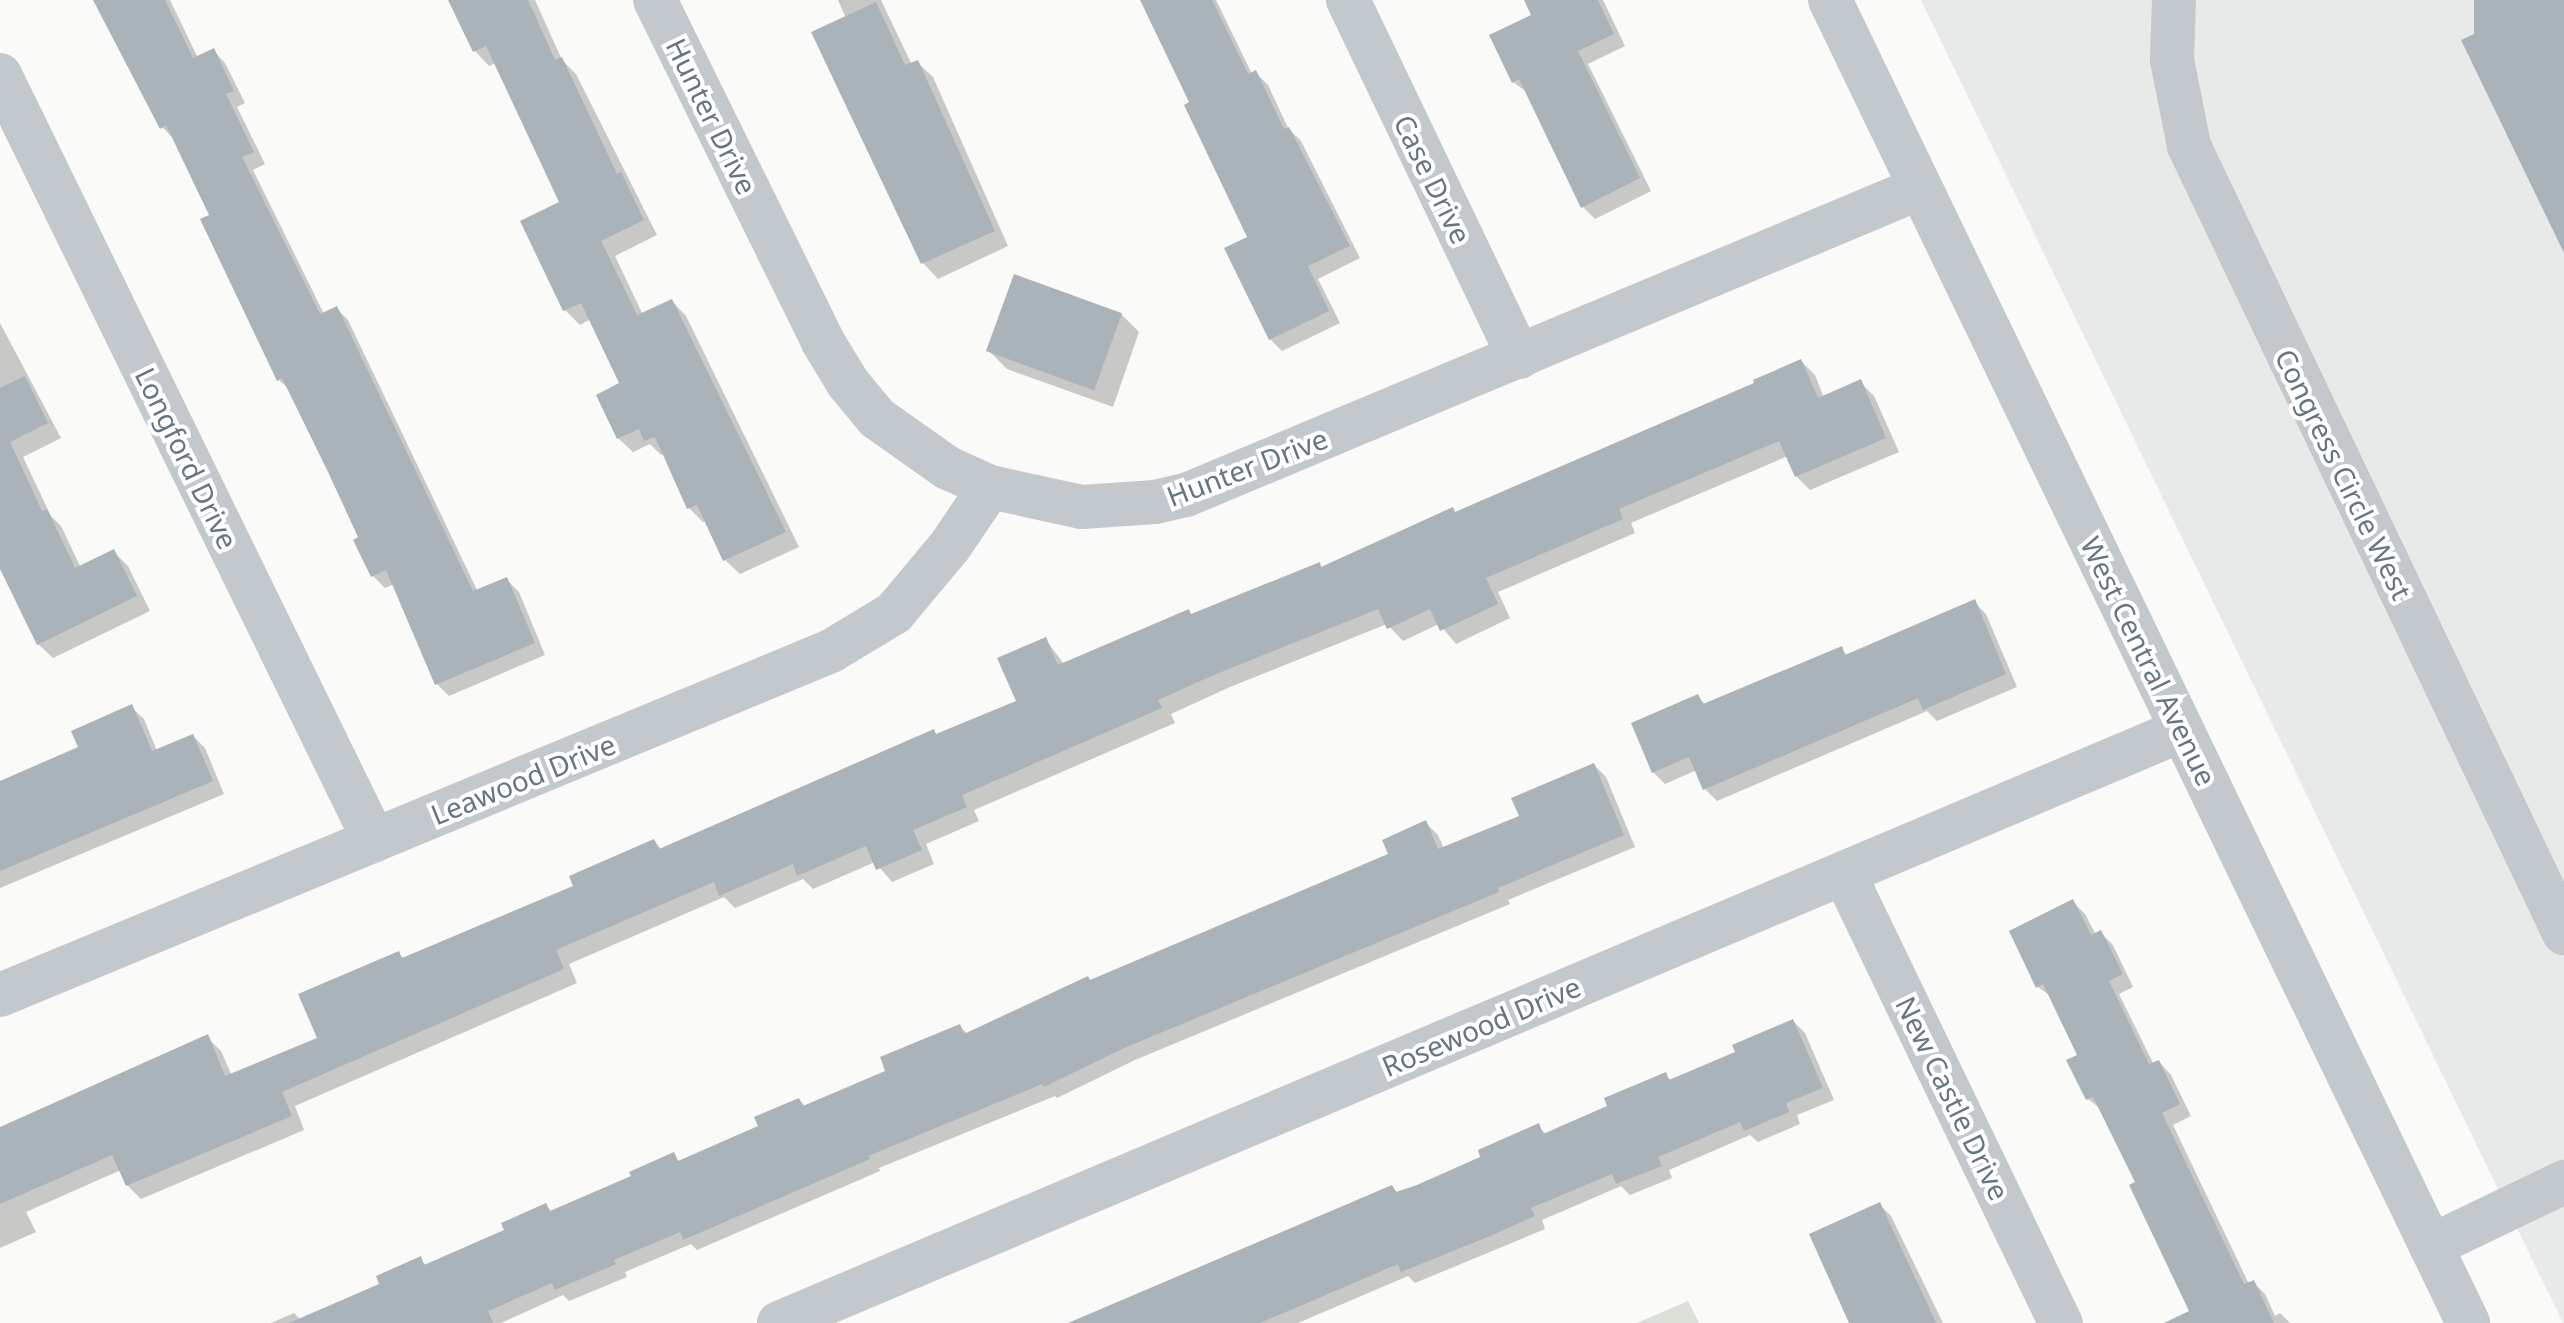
<!DOCTYPE html>
<html>
<head>
<meta charset="utf-8">
<style>
	body { margin:0 }
	#map { position:relative; width:2564px; height:1323px; overflow:hidden; background:#fafaf8; font-family:"Noto Sans",sans-serif }
	div>[style] { position:absolute }
	.built>* { inset:0; background:#e8e9e9 }
	.green>* { inset:0; background:#dadfd7 }
	.shadow>* { inset:0; background:#0003 }
	.building>* { inset:0; background:#aab3b9; transform-origin:0 0 }
	.minor>* { height:44px; margin:-22px; padding:0 22px; transform-origin:22px; border-radius:22px; background:#c3c8cc }
	.tertiary>* { height:44px; margin:-22px; padding:0 22px; transform-origin:22px; border-radius:22px; background:#c3c8cc }
	span { translate:-50% -50%; white-space:nowrap; text-align:center; line-height:1.15; -webkit-text-stroke:8px #fff; paint-order:stroke }
	.street-label { font-size:28px; color:#657683 }
</style>
</head>
<body>
<div id="map">
	<div class="built">
		<i style="clip-path:polygon(1921px 0,2564px 0,2564px 1323px,2563px 1323px)"></i>
	</div>
	<div class="green">
		<i style="clip-path:polygon(1688px 1301px,1699px 1323px,1637px 1323px)"></i>
	</div>
	<div class="shadow">
		<i style="clip-path:polygon(95px 0,170px 0,198px 58px,213px 50px,225px 63px,245px 103px,237px 107px,265px 164px,253px 170px,324px 314px,336px 308px,348px 320px,478px 592px,507px 580px,519px 592px,545px 655px,449px 696px,437px 684px,394px 584px,385px 588px,373px 576px,360px 538px,291px 391px,279px 380px,211px 216px,174px 139px,162px 127px)"></i>
		<i style="clip-path:polygon(450px 0,535px 0,562px 60px,576px 74px,657px 235px,615px 256px,643px 315px,672px 301px,686px 316px,799px 547px,740px 574px,725px 560px,706px 521px,703px 522px,689px 508px,664px 453px,661px 455px,650px 444px,633px 452px,618px 438px,621px 384px,591px 319px,580px 325px,565px 310px,523px 222px,562px 203px,496px 63px,489px 66px,475px 51px)"></i>
		<i style="clip-path:polygon(838px 0,881px 0,912px 65px,917px 62px,933px 77px,1008px 246px,938px 279px,923px 263px,814px 33px,846px 18px)"></i>
		<i style="clip-path:polygon(1141px 0,1216px 0,1252px 74px,1256px 73px,1268px 85px,1288px 128px,1301px 141px,1360px 258px,1318px 279px,1340px 323px,1282px 351px,1270px 339px,1249px 238px,1192px 103px)"></i>
		<i style="clip-path:polygon(1526px 0,1603px 0,1625px 46px,1588px 64px,1651px 191px,1595px 219px,1583px 207px,1528px 93px,1513px 82px,1533px 16px)"></i>
		<i style="clip-path:polygon(1121px 314px,1139px 332px,1113px 407px,1007px 369px,989px 351px)"></i>
		<i style="clip-path:polygon(0 323px,61px 438px,23px 457px,51px 516px,61px 526px,81px 568px,114px 552px,128px 566px,150px 611px,53px 658px,38px 644px,0 564px)"></i>
		<i style="clip-path:polygon(1801px 361px,1815px 375px,1824px 398px,1860px 382px,1874px 396px,1899px 452px,1810px 490px,1796px 476px,1788px 456px,1631px 523px,1635px 533px,1498px 592px,1510px 618px,1456px 644px,1439px 624px,1403px 641px,1387px 624px,1230px 687px,1171px 714px,1175px 723px,974px 810px,979px 821px,926px 844px,934px 864px,892px 882px,875px 862px,813px 889px,803px 879px,735px 908px,724px 897px,569px 964px,577px 983px,295px 1106px,304px 1130px,141px 1199px,127px 1185px,121px 1170px,26px 1212px,36px 1232px,0 1248px,0 1162px,207px 1037px,221px 1051px,232px 1076px,319px 1039px,399px 954px,405px 960px,576px 887px,654px 841px,662px 850px,933px 731px,938px 736px,1018px 702px,1046px 640px,1064px 664px,1188px 611px,1192px 615px,1319px 565px,1323px 568px,1452px 509px,1456px 513px,1757px 384px)"></i>
		<i style="clip-path:polygon(1974px 602px,1986px 614px,2017px 687px,1937px 721px,1927px 711px,1717px 801px,1705px 789px,1697px 770px,1665px 784px,1653px 772px,1698px 697px,1706px 705px,1841px 649px,1848px 656px)"></i>
		<i style="clip-path:polygon(131px 707px,144px 719px,157px 751px,193px 736px,205px 748px,224px 794px,0 888px,0 783px,81px 748px)"></i>
		<i style="clip-path:polygon(1594px 765px,1606px 777px,1635px 847px,1508px 900px,1510px 904px,1135px 1060px,1057px 1098px,1055px 1096px,879px 1168px,880px 1171px,697px 1250px,691px 1244px,625px 1272px,627px 1277px,569px 1301px,563px 1295px,501px 1323px,271px 1323px,294px 1313px,301px 1320px,382px 1285px,420px 1259px,427px 1266px,507px 1231px,545px 1205px,552px 1212px,633px 1178px,673px 1155px,680px 1162px,761px 1127px,799px 1100px,806px 1107px,888px 1072px,959px 1026px,968px 1034px,1391px 855px,1426px 823px,1438px 835px,1444px 849px,1522px 817px)"></i>
		<i style="clip-path:polygon(2073px 902px,2085px 914px,2096px 935px,2101px 933px,2113px 945px,2133px 987px,2119px 994px,2154px 1065px,2159px 1062px,2171px 1075px,2191px 1116px,2173px 1125px,2249px 1284px,2253px 1282px,2265px 1294px,2275px 1316px,2280px 1313px,2290px 1323px,2195px 1323px,2138px 1183px,2102px 1110px,2088px 1099px,2080px 1056px,2052px 997px,2038px 987px)"></i>
		<i style="clip-path:polygon(1793px 1021px,1805px 1033px,1834px 1100px,1797px 1115px,1800px 1124px,1758px 1142px,1750px 1135px,1669px 1170px,1672px 1178px,1630px 1195px,1621px 1186px,1542px 1220px,1545px 1229px,1502px 1247px,1415px 1283px,1408px 1276px,1298px 1323px,1072px 1323px,1392px 1187px,1398px 1193px,1483px 1158px,1538px 1126px,1547px 1135px,1610px 1107px,1665px 1075px,1672px 1081px,1738px 1054px)"></i>
		<i style="clip-path:polygon(1879px 1204px,1891px 1216px,1943px 1323px,1854px 1323px)"></i>
	</div>
	<div class="building">
		<i style="clip-path:polygon(93px 0,165px 0,193px 58px,214px 48px,234px 91px,226px 94px,254px 152px,242px 157px,320px 314px,337px 306px,473px 591px,507px 577px,535px 643px,435px 685px,386px 570px,371px 577px,353px 540px,358px 537px,328px 472px,282px 378px,277px 381px,200px 219px,209px 215px,166px 125px,160px 129px)"></i>
		<i style="clip-path:polygon(448px 0,528px 0,555px 60px,562px 57px,617px 174px,621px 172px,644px 220px,601px 241px,637px 315px,672px 299px,786px 532px,723px 561px,697px 505px,687px 509px,655px 437px,644px 441px,639px 429px,617px 439px,596px 395px,619px 383px,581px 303px,563px 311px,520px 221px,559px 202px,486px 46px,473px 52px)"></i>
		<i style="clip-path:polygon(1140px 0,1212px 0,1248px 74px,1256px 70px,1284px 129px,1289px 127px,1350px 246px,1308px 266px,1329px 311px,1269px 340px,1224px 248px,1247px 237px,1184px 105px,1189px 102px)"></i>
		<i style="clip-path:polygon(1524px 0,1598px 0,1614px 34px,1578px 51px,1640px 178px,1581px 208px,1519px 79px,1512px 83px,1489px 35px,1531px 15px)"></i>
		<i style="clip-path:polygon(2474px 0,2564px 0,2564px 253px,2461px 40px,2474px 34px)"></i>
		<i style="clip-path:polygon(876px 2px,905px 65px,918px 60px,995px 231px,921px 264px,811px 32px)"></i>
		<i style="left:1014px;top:274px;width:115px;height:82px;rotate:20deg"></i>
		<i style="clip-path:polygon(1801px 359px,1818px 398px,1861px 379px,1886px 438px,1795px 477px,1779px 441px,1619px 509px,1623px 519px,1486px 578px,1498px 604px,1440px 631px,1430px 609px,1387px 629px,1378px 609px,1216px 674px,1158px 700px,1162px 708px,962px 795px,967px 807px,913px 830px,922px 850px,876px 870px,866px 846px,797px 876px,793px 864px,719px 896px,714px 882px,556px 950px,564px 969px,282px 1092px,292px 1116px,126px 1186px,112px 1155px,0 1204px,0 1127px,208px 1034px,225px 1076px,317px 1038px,298px 994px,399px 951px,402px 958px,573px 886px,569px 876px,654px 839px,659px 849px,934px 729px,936px 734px,1016px 701px,997px 658px,1046px 637px,1058px 665px,1189px 609px,1191px 614px,1320px 562px,1321px 567px,1453px 507px,1455px 512px,1754px 383px,1753px 380px)"></i>
		<i style="clip-path:polygon(25px 376px,48px 423px,10px 442px,42px 511px,47px 509px,75px 568px,114px 549px,137px 596px,37px 645px,0 569px,0 388px)"></i>
		<i style="clip-path:polygon(1975px 599px,2006px 674px,1923px 710px,1918px 698px,1703px 790px,1689px 757px,1652px 773px,1631px 723px,1698px 694px,1703px 704px,1842px 646px,1845px 655px)"></i>
		<i style="clip-path:polygon(132px 704px,152px 751px,193px 734px,213px 781px,0 871px,0 781px,78px 747px,71px 731px)"></i>
		<i style="clip-path:polygon(1594px 763px,1624px 835px,1498px 888px,1499px 892px,1122px 1049px,1044px 1087px,1042px 1084px,868px 1156px,870px 1159px,683px 1240px,680px 1232px,614px 1260px,616px 1264px,555px 1290px,552px 1283px,488px 1311px,493px 1323px,289px 1323px,379px 1284px,376px 1276px,421px 1256px,424px 1265px,504px 1230px,501px 1223px,546px 1203px,550px 1211px,631px 1176px,629px 1172px,674px 1152px,678px 1161px,758px 1126px,754px 1117px,799px 1098px,803px 1106px,885px 1071px,880px 1057px,960px 1024px,964px 1034px,1088px 976px,1090px 980px,1388px 854px,1382px 840px,1426px 820px,1438px 849px,1519px 816px,1511px 798px)"></i>
		<i style="clip-path:polygon(2073px 899px,2091px 935px,2101px 930px,2123px 974px,2109px 981px,2149px 1064px,2159px 1060px,2180px 1104px,2162px 1113px,2244px 1284px,2254px 1280px,2274px 1323px,2164px 1323px,2189px 1311px,2129px 1185px,2135px 1182px,2093px 1097px,2086px 1100px,2066px 1060px,2077px 1055px,2043px 984px,2036px 988px,2009px 931px)"></i>
		<i style="clip-path:polygon(1793px 1019px,1823px 1088px,1786px 1103px,1789px 1112px,1744px 1131px,1740px 1122px,1658px 1157px,1662px 1166px,1616px 1184px,1612px 1174px,1531px 1208px,1535px 1216px,1490px 1236px,1401px 1272px,1398px 1264px,1260px 1323px,1068px 1323px,1392px 1185px,1396px 1192px,1417px 1185px,1480px 1157px,1478px 1150px,1539px 1123px,1543px 1134px,1607px 1106px,1604px 1098px,1666px 1072px,1669px 1080px,1735px 1052px,1732px 1045px)"></i>
		<i style="clip-path:polygon(1880px 1202px,1936px 1323px,1849px 1323px,1809px 1234px)"></i>
	</div>
	<div class="minor">
		<i style="left:655px;top:0;width:381px;rotate:63.8deg"></i>
		<i style="left:823px;top:342px;width:48px;rotate:58.6deg"></i>
		<i style="left:848px;top:383px;width:45px;rotate:50.4deg"></i>
		<i style="left:877px;top:418px;width:87px;rotate:35.2deg"></i>
		<i style="left:948px;top:468px;width:46px;rotate:24.3deg"></i>
		<i style="left:990px;top:487px;width:94px;rotate:12.3deg"></i>
		<i style="left:1082px;top:507px;width:73px;rotate:-3.9deg"></i>
		<i style="left:1155px;top:502px;width:32px;rotate:-13deg"></i>
		<i style="left:1186px;top:495px;width:796px;rotate:-22.7deg"></i>
		<i style="left:1348px;top:0;width:396px;rotate:64.4deg"></i>
		<i style="left:2174px;top:0;width:60px;rotate:91.9deg"></i>
		<i style="left:2172px;top:60px;width:88px;rotate:78.8deg"></i>
		<i style="left:2189px;top:146px;width:872px;rotate:64.52deg"></i>
		<i style="left:0;top:75px;width:852px;rotate:63.95deg"></i>
		<i style="left:1844px;top:873px;width:500px;rotate:64.3deg"></i>
		<i style="left:0;top:995px;width:899px;rotate:-22.49deg"></i>
		<i style="left:831px;top:651px;width:74px;rotate:-31.1deg"></i>
		<i style="left:894px;top:613px;width:87px;rotate:-50.1deg"></i>
		<i style="left:950px;top:546px;width:71px;rotate:-55.9deg"></i>
		<i style="left:2431px;top:1246px;width:148px;rotate:-25.7deg"></i>
		<i style="left:779px;top:1323px;width:1523px;rotate:-22.91deg"></i>
	</div>
	<div class="tertiary">
		<i style="left:1830px;top:0;width:1469px;rotate:64.25deg"></i>
	</div>
	<div class="street-label">
		<span style="left:712px;top:116px;rotate:64deg">Hunter Drive</span>
		<span style="left:1433px;top:179px;rotate:64deg">Case Drive</span>
		<span style="left:187px;top:458px;rotate:64deg">Longford Drive</span>
		<span style="left:1247px;top:467px;rotate:-21deg">Hunter Drive</span>
		<span style="left:2344px;top:474px;rotate:64deg">Congress Circle West</span>
		<span style="left:2149px;top:661px;rotate:64deg">West Central Avenue</span>
		<span style="left:523px;top:779px;rotate:-22deg">Leawood Drive</span>
		<span style="left:1481px;top:1026px;rotate:-23deg">Rosewood Drive</span>
		<span style="left:1953px;top:1098px;rotate:64deg">New Castle Drive</span>
	</div>
</div>
</body>
</html>
